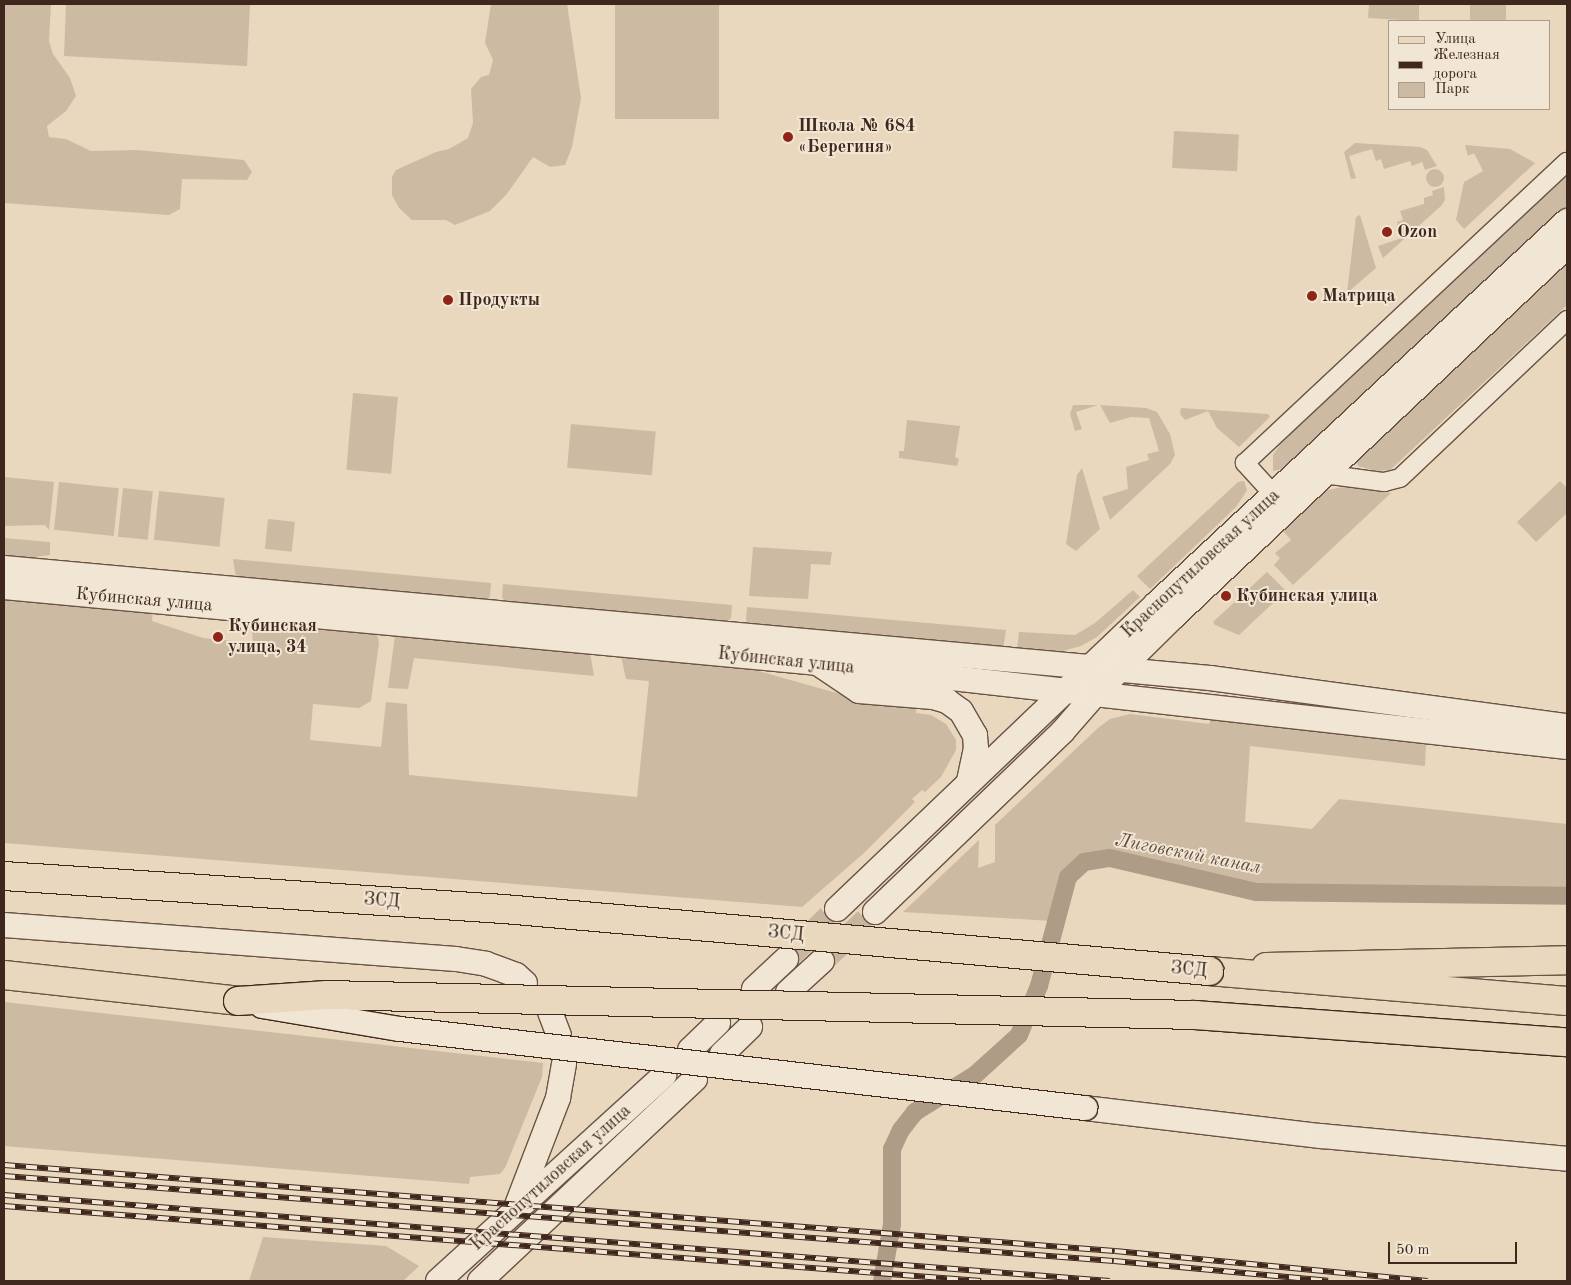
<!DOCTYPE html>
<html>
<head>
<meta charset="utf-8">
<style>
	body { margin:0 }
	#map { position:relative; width:1571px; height:1285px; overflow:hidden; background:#e9d8bd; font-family:"Old Standard TT",serif }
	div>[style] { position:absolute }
	.green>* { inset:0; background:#ccbaa2; transform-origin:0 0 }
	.round { border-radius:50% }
	.canal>* { height:18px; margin:-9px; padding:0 9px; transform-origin:9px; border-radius:9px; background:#af9c87 }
	.secondary-tunnel>* { height:24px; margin-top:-12px; transform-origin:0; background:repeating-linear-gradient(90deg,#c7b59d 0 24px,transparent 0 36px) }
	.roads { filter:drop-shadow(1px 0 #6a5345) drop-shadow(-1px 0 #6a5345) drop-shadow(0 1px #6a5345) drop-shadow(0 -1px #6a5345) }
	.street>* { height:18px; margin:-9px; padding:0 9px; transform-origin:9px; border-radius:9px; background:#f1e6d4 }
	.secondary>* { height:24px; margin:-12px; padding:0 12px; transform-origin:12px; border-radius:12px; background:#f1e6d4 }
	.primary>* { height:28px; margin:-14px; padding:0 14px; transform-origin:14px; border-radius:14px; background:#e9d8bd }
	.highway>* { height:28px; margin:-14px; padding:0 14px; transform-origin:14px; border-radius:14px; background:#e9d8bd }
	.rail>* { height:5.5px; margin-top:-2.75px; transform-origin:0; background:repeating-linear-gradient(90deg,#f1e6d4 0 11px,#3f271d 0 22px); box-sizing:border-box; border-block:1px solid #3f271d }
	.bridges { filter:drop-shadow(1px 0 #3f271d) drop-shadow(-1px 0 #3f271d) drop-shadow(0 1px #3f271d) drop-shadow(0 -1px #3f271d) }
	.secondary-bridge>* { height:24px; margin:-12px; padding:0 12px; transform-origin:12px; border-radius:12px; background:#f1e6d4 }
	.highway-bridge>* { height:28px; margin:-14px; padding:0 14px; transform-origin:14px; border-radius:14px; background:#e9d8bd }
	.dots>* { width:14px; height:14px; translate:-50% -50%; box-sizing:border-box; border:2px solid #f1e6d4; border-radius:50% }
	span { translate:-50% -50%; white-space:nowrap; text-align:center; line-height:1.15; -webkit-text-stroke:4px #f1e6d4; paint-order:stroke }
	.poi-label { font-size:18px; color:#3f271d; font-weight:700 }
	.left { translate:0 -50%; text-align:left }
	.street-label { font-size:18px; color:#3f271d }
	.water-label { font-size:19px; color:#614a3d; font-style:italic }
	.frame { position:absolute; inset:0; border:5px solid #3f271d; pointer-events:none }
	.legend { position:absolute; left:1388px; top:20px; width:162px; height:90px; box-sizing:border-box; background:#f1e6d4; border:1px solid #aa9a8b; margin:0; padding:6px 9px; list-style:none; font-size:15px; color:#3f271d }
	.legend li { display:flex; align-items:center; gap:10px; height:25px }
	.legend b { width:25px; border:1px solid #aa9a8b }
	.scale { position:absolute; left:1388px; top:1242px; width:129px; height:22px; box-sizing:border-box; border:2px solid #3f271d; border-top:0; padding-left:6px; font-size:15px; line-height:18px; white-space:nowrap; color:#3f271d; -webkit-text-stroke:4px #f1e6d4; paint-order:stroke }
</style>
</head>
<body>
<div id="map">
	<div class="green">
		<i style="clip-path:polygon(5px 4px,51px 4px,49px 41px,53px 54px,70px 78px,76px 96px,66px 111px,47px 126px,49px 137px,66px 139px,91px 151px,137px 150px,244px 160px,252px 172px,247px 180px,182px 179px,180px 209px,169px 215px,4px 203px)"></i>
		<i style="clip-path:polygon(66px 4px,250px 4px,247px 66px,64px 56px)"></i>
		<i style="clip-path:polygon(491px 4px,567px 4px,581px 98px,572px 147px,565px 165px,550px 167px,533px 157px,506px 195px,490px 211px,455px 225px,446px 220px,412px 220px,399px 208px,392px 195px,392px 177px,396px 170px,436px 152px,449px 149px,468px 138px,473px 123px,471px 89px,481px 77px,489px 75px,493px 60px,485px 43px)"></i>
		<i style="left:615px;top:4px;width:104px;height:115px"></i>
		<i style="clip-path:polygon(1369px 4px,1419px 4px,1419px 21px,1368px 18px)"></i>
		<i style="left:1470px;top:4px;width:36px;height:17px"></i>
		<i style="left:1174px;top:131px;width:65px;height:37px;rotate:3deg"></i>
		<i style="clip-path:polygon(1355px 143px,1420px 147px,1427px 150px,1437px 166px,1425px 170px,1422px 162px,1412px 166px,1410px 161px,1384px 169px,1381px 159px,1376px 161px,1372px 149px,1349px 156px,1356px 178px,1351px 179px,1344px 152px)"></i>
		<i style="clip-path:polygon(1465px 145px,1510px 149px,1535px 163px,1464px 229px,1456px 220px,1464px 182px,1483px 171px,1474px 153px,1468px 156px)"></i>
		<i class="round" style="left:1426px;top:169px;width:18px;height:18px"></i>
		<i style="clip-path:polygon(1567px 173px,1567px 208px,1291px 467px,1273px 471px,1273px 455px,1284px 439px)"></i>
		<i style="clip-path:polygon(1444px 187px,1445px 200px,1441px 206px,1383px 258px,1378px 246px,1402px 238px,1397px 222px,1403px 220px,1400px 211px,1424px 204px,1424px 198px,1433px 195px,1432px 191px)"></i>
		<i style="clip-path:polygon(1360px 215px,1376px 268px,1347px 293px,1356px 217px)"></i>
		<i style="clip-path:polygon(1567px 259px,1567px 305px,1390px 470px,1376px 471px,1358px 466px,1356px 459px)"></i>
		<i style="left:353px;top:393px;width:45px;height:77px;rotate:5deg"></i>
		<i style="clip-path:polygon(1073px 405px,1098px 405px,1076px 412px,1082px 429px,1075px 431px,1070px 414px)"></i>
		<i style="clip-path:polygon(1100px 405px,1146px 408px,1157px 412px,1170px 434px,1175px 455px,1170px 464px,1110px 520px,1102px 497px,1128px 489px,1126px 467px,1149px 460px,1147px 454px,1159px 451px,1149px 418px,1131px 417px,1110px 423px)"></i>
		<i style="clip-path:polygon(1181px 408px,1268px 414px,1270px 417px,1239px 447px,1217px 428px,1208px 411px,1185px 420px,1180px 414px)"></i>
		<i style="clip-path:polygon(907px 420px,960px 426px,955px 457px,959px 459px,957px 466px,899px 458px,899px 451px,904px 451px)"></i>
		<i style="left:571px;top:424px;width:85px;height:44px;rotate:5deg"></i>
		<i style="clip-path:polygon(1082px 468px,1100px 529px,1076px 551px,1066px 544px,1077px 475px)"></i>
		<i style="clip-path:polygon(4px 477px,54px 482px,49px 530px,45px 525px,4px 526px)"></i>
		<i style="clip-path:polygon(1244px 481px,1247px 490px,1236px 507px,1150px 589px,1137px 576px,1238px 482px)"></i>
		<i style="clip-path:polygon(1560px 481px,1567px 488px,1567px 513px,1536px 542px,1517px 522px)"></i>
		<i style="left:59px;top:482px;width:60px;height:48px;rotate:6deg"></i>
		<i style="clip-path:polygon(1344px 487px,1391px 493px,1293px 585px,1274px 565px,1280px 558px,1275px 553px,1291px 540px,1282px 530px,1322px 491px)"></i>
		<i style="left:123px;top:488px;width:30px;height:49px;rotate:6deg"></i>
		<i style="left:159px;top:491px;width:66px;height:49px;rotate:6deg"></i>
		<i style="left:268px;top:519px;width:27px;height:30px;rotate:6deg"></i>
		<i style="clip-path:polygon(4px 538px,50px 542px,50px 555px,28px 558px,4px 556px)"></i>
		<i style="clip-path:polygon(753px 547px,832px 552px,830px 565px,811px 564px,808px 599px,749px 596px)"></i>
		<i style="clip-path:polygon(233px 559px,491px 583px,490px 596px,487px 601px,236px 578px)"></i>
		<i style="clip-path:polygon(1267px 572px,1286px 591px,1239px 635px,1215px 625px,1213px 622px)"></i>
		<i style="clip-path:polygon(503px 584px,732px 605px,731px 618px,725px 623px,506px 603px,502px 597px)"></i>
		<i style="clip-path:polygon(1133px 590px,1140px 597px,1097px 637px,1081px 646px,1055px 653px,1017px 650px,1019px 632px,1075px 635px,1095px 623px)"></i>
		<i style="clip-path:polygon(4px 598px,153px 612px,152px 621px,203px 638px,253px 643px,252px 631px,296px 625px,377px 633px,379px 643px,371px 701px,359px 708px,313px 704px,310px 740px,381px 747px,386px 702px,407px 704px,409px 775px,637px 797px,649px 681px,626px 679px,621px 656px,755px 670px,858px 699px,917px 704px,916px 713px,931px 715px,946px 724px,956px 740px,956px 750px,941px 777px,925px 792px,922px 790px,912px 799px,915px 802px,864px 853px,802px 907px,4px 843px)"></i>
		<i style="clip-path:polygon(747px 607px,1006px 630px,1003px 650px,749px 626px,746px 620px)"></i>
		<i style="clip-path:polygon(395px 635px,590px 652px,594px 676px,414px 658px,408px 689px,388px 688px)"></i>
		<i style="clip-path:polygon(1130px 714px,1209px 724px,1211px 717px,1426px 743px,1425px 766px,1250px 746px,1245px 822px,1312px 829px,1339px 799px,1567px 824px,1567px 888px,1256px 887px,1106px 853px,1080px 859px,1070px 866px,1062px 879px,1051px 921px,903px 912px,979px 840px,978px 868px,995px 862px,995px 825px,1098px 728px,1110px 719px)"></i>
		<i style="clip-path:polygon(4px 1002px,543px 1063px,542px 1077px,505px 1168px,500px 1174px,470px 1177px,469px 1184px,4px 1146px)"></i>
		<i style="clip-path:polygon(263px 1237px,386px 1246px,419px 1266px,403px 1281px,249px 1281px)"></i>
	</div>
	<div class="canal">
		<i style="left:882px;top:1281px;width:58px;rotate:-80deg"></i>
		<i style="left:892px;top:1224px;width:75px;rotate:-90deg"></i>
		<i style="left:892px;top:1149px;width:21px;rotate:-65deg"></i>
		<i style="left:901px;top:1130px;width:23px;rotate:-52deg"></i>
		<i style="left:915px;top:1112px;width:70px;rotate:-31.7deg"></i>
		<i style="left:975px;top:1075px;width:59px;rotate:-42.3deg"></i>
		<i style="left:1019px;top:1035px;width:53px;rotate:-67.8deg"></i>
		<i style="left:1039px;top:986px;width:113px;rotate:-75.1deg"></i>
		<i style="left:1068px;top:877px;width:22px;rotate:-43deg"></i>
		<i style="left:1084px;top:862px;width:26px;rotate:-9deg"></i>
		<i style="left:1110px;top:858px;width:150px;rotate:13.1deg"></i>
		<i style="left:1256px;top:892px;width:311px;rotate:0.7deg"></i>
	</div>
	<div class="secondary-tunnel">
		<i style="left:786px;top:959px;width:71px;rotate:-44.4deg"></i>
		<i style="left:822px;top:961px;width:72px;rotate:-42.8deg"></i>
	</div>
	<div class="roads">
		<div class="street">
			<i style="left:1323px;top:474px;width:62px;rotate:7.5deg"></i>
			<i style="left:1384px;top:482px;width:16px;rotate:-14deg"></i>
			<i style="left:1400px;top:478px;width:230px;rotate:-43.4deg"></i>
			<i style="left:1275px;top:496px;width:45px;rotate:-132.3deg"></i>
			<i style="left:1245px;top:463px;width:441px;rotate:-43.1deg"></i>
		</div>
		<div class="secondary">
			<i style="left:4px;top:568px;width:1211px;rotate:5.21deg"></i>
			<i style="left:1210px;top:678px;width:360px;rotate:7.7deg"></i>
			<i style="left:4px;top:587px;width:818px;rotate:5.33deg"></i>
			<i style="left:818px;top:663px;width:754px;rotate:6.4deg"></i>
			<i style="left:819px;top:664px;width:48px;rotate:34deg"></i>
			<i style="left:859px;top:691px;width:74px;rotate:4.6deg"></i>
			<i style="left:933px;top:697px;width:15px;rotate:16deg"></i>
			<i style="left:947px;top:701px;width:17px;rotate:36deg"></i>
			<i style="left:961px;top:711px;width:28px;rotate:60deg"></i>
			<i style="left:975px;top:735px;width:13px;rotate:86deg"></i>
			<i style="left:976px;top:748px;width:35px;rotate:102deg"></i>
			<i style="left:837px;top:909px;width:441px;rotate:-43.7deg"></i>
			<i style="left:1156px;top:604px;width:562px;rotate:-42.98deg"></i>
			<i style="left:875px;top:912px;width:261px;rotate:-43.9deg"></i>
			<i style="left:1063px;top:731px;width:50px;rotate:-49deg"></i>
			<i style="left:1096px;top:693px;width:105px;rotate:-44.6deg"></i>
			<i style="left:1171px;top:619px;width:544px;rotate:-43.29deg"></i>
			<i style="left:4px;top:925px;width:453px;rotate:4.3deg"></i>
			<i style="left:456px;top:959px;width:30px;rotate:9deg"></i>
			<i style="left:486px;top:964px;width:32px;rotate:20deg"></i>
			<i style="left:516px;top:975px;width:12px;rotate:42deg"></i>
			<i style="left:754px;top:989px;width:44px;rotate:-43.2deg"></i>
			<i style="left:788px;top:992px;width:46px;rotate:-42.4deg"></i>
			<i style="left:550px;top:1012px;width:25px;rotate:69deg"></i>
			<i style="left:690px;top:1050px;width:39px;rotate:-44deg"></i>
			<i style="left:722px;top:1054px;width:39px;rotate:-44deg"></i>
			<i style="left:1085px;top:1108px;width:238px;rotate:6.8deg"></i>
			<i style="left:1321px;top:1136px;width:247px;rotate:5.3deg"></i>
			<i style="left:517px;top:1205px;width:115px;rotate:-69deg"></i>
			<i style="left:558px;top:1098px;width:35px;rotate:-80deg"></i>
			<i style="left:438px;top:1281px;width:306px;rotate:-42.3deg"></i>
			<i style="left:480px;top:1281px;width:295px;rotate:-43.2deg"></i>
		</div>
		<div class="primary">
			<i style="left:1266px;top:967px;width:301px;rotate:-1.3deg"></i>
		</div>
		<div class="highway">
			<i style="left:1209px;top:971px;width:359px;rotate:4.8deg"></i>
			<i style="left:4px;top:975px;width:235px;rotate:6.3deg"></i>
		</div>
	</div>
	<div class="rail">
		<i style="left:4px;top:1165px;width:1114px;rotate:4.43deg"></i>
		<i style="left:1115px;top:1251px;width:314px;rotate:5.5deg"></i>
		<i style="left:4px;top:1176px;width:1113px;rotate:4.38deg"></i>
		<i style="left:1114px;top:1261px;width:215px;rotate:5.3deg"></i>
		<i style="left:4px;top:1195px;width:1109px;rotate:4.45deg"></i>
		<i style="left:4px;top:1206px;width:980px;rotate:4.39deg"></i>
	</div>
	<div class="bridges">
		<div class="secondary-bridge">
			<i style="left:262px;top:1006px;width:140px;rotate:9.5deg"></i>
			<i style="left:400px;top:1029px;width:690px;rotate:6.58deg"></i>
		</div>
		<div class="highway-bridge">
			<i style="left:4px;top:876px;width:501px;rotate:3.78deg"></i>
			<i style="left:504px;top:909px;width:708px;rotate:5.03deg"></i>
			<i style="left:238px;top:1001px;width:89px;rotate:-3.9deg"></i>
			<i style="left:327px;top:995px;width:868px;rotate:1.32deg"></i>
			<i style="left:1195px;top:1015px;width:373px;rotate:4.2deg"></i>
		</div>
	</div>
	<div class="dots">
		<i style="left:788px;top:137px;background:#8f2418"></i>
		<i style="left:1387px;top:232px;background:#8f2418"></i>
		<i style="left:1312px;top:296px;background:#8f2418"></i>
		<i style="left:448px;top:300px;background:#8f2418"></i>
		<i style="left:1226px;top:596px;background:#8f2418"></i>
		<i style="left:218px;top:637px;background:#8f2418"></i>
	</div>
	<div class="poi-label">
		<span class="left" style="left:798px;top:137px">Школа № 684<br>«Берегиня»</span>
		<span class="left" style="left:1397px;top:232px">Ozon</span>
		<span class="left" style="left:1322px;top:296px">Матрица</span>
		<span class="left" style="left:458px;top:300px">Продукты</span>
		<span class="left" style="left:1236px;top:596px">Кубинская улица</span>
		<span class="left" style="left:228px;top:637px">Кубинская<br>улица, 34</span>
	</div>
	<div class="street-label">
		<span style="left:1201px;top:564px;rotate:-43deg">Краснопутиловская улица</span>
		<span style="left:144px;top:600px;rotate:5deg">Кубинская улица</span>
		<span style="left:786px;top:661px;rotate:6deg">Кубинская улица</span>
		<span style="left:382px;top:901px;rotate:4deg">ЗСД</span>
		<span style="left:786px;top:934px;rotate:5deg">ЗСД</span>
		<span style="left:1189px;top:970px;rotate:5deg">ЗСД</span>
		<span style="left:551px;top:1178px;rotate:-42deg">Краснопутиловская улица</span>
	</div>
	<div class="water-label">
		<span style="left:1188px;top:855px;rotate:11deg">Лиговский канал</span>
	</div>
	<div class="frame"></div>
	<ul class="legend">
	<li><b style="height:6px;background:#e9d8bd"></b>Улица</li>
	<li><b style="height:6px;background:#3f271d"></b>Железная дорога</li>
	<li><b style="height:14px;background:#ccbaa2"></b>Парк</li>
	</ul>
	<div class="scale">50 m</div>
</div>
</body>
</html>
